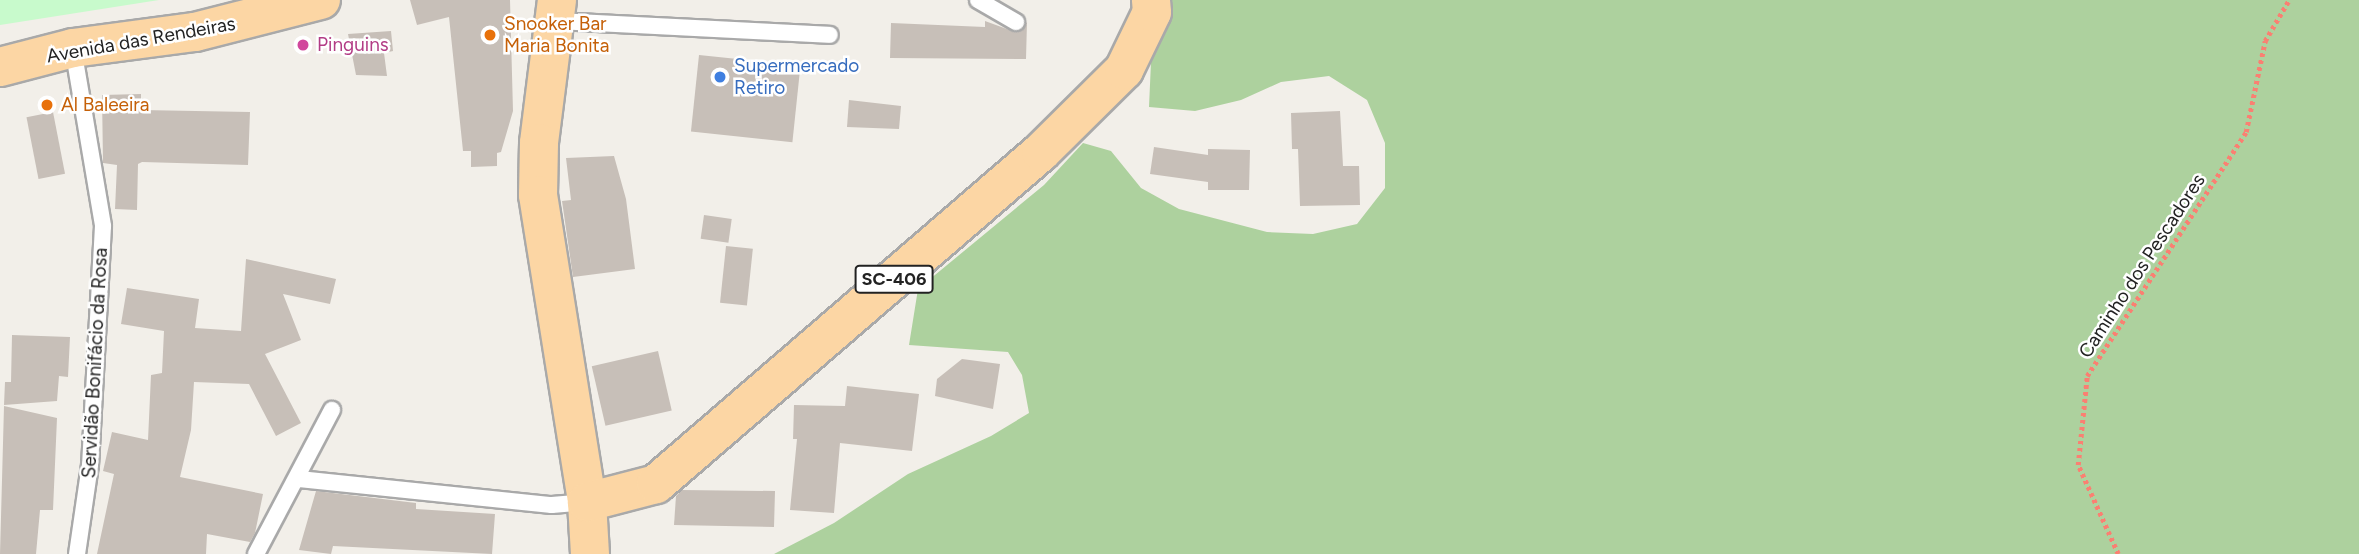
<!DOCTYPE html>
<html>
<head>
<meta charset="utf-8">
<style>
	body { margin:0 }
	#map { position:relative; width:2359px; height:554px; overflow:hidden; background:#f2efe9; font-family:Figtree,sans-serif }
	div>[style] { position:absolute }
	.forest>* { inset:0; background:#add19e }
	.park>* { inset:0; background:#c8facc }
	.building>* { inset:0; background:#c7bfb8; transform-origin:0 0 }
	.path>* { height:4.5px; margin-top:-2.25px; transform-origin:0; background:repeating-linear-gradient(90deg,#fa8072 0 3.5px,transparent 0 7px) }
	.roads { filter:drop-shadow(2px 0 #a9a9a9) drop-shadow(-2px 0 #a9a9a9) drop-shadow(0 2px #a9a9a9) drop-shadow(0 -2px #a9a9a9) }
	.service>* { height:16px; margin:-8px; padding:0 8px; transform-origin:8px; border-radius:8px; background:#fff }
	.primary>* { height:38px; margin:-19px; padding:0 19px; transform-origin:19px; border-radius:19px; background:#fcd6a4 }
	.dots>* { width:19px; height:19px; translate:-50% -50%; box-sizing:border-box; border:4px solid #fff; border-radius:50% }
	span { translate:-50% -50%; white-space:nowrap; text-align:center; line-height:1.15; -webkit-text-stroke:5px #fff; paint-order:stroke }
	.shield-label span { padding:2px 5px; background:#fff; border:2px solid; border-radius:5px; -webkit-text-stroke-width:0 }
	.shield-label { font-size:18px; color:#222; font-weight:700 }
	.food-label { font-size:19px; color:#c56008 }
	.left { translate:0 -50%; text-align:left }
	.street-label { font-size:19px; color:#222 }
	.hotel-label { font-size:19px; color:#b23c85 }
	.shop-label { font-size:19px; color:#366cbe }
</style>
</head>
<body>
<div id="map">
	<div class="forest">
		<i style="clip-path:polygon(1171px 0,2359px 0,2359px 554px,774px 554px,834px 523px,908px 474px,991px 436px,1029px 413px,1022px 375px,1008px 352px,909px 345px,918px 289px,1044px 185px,1083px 143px,1111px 151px,1141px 188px,1179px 209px,1267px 232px,1313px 234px,1357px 224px,1385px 188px,1385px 143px,1367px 100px,1329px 76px,1281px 82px,1241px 100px,1195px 111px,1149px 107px,1151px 62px,1170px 23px)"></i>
	</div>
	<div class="park">
		<i style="clip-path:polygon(0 0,159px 0,0 25px)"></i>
	</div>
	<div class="building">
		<i style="clip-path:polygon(410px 0,510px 0,513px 111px,501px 152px,497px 153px,497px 166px,471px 167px,471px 151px,463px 151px,449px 17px,417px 25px)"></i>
		<i style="clip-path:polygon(985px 21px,1015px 32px,1027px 22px,1026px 59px,890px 58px,891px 23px,985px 27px)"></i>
		<i style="clip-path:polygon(391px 31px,393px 51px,384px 53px,387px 76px,356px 75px,348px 34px)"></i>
		<i style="left:699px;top:55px;width:102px;height:77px;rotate:6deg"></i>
		<i style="clip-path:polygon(141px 94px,141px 110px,250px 112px,248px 165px,142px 162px,138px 164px,137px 210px,115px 209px,117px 165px,103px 163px,102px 95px)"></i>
		<i style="clip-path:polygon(849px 100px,901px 106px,899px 129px,847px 127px)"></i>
		<i style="clip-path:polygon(1340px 111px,1343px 166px,1359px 166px,1360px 205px,1300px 206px,1298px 149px,1292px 149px,1291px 113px)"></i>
		<i style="left:53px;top:112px;width:63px;height:27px;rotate:79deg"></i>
		<i style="clip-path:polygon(1154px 147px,1208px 155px,1208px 149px,1250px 150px,1249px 190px,1208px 190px,1208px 182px,1150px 174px)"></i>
		<i style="clip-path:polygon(614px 156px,626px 199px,635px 269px,573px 277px,562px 201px,571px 200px,566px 158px)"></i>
		<i style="left:704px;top:215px;width:28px;height:24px;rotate:8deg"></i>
		<i style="left:726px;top:246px;width:27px;height:57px;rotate:6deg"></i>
		<i style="clip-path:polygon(246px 259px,336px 279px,330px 304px,283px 294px,301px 340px,265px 354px,301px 423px,276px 436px,249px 384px,194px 382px,191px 430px,180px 477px,263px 494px,255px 533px,250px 542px,207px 534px,206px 554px,97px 554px,114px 474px,103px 471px,112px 432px,148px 440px,151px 375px,162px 373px,164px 331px,121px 324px,127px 288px,199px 299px,195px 328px,241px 331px)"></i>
		<i style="clip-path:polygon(12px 335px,70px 337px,68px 377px,59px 376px,57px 401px,4px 405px,5px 382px,11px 382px)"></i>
		<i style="left:658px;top:351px;width:61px;height:68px;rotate:77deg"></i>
		<i style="clip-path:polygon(962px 359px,1000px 364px,993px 409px,935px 396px,937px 379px)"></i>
		<i style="clip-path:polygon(847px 386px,919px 394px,912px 451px,840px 443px,834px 513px,790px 510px,797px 439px,793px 439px,794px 405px,845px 406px)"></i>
		<i style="clip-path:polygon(4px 406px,57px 418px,53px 510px,40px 510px,36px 554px,0 554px)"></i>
		<i style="clip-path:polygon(682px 490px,775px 491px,774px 527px,674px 525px,676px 496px)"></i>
		<i style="clip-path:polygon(316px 491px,416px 503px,416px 509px,495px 514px,492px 554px,333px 546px,331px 554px,299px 550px)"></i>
	</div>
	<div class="path">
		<i style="left:2118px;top:554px;width:98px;rotate:-114.2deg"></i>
		<i style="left:2078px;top:465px;width:89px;rotate:-84.2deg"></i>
		<i style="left:2087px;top:376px;width:291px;rotate:-56.9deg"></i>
		<i style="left:2246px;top:132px;width:93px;rotate:-78.2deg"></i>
		<i style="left:2265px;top:41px;width:48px;rotate:-59.7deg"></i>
	</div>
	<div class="roads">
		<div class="service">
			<i style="left:978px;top:0;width:44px;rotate:30.1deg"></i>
			<i style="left:555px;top:21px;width:275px;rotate:2.9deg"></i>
			<i style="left:73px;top:48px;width:181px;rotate:80.4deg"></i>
			<i style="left:103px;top:226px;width:239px;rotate:93.1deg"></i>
			<i style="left:90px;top:465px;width:90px;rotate:98.3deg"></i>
			<i style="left:299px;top:479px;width:254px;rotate:5.9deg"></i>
			<i style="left:552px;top:505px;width:35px;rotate:-5deg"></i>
			<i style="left:256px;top:554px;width:163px;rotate:-62.2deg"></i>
		</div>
		<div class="primary">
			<i style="left:557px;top:0;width:144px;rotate:97.2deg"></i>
			<i style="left:539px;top:143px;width:52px;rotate:91.1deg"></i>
			<i style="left:538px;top:195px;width:311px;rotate:80.9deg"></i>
			<i style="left:587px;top:502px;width:52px;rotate:86.7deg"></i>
			<i style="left:0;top:67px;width:75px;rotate:-14.6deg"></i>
			<i style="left:73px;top:48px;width:123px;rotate:-7.5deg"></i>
			<i style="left:195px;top:32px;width:130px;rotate:-14.3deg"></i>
			<i style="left:587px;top:502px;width:71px;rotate:-14.6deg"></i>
			<i style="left:656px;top:484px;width:508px;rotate:-40.77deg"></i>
			<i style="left:1041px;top:152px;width:117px;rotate:-44.7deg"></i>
			<i style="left:1124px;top:70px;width:64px;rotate:-64.2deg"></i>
			<i style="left:1152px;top:12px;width:12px;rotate:-95deg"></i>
		</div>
	</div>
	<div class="dots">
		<i style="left:490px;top:35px;background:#e8710a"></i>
		<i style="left:303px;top:45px;background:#d1479c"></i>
		<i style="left:720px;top:77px;background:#3f7fe0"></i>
		<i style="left:47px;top:105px;background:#e8710a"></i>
	</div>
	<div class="shield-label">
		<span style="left:894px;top:279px">SC-406</span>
	</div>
	<div class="food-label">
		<span class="left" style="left:504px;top:35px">Snooker Bar<br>Maria Bonita</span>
		<span class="left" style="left:61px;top:105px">Al Baleeira</span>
	</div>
	<div class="street-label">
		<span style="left:141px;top:40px;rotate:-10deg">Avenida das Rendeiras</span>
		<span style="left:2142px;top:266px;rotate:-57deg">Caminho dos Pescadores</span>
		<span style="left:95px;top:363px;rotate:-87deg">Servidão Bonifácio da Rosa</span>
	</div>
	<div class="hotel-label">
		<span class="left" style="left:317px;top:45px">Pinguins</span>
	</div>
	<div class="shop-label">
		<span class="left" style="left:734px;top:77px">Supermercado<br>Retiro</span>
	</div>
</div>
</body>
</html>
